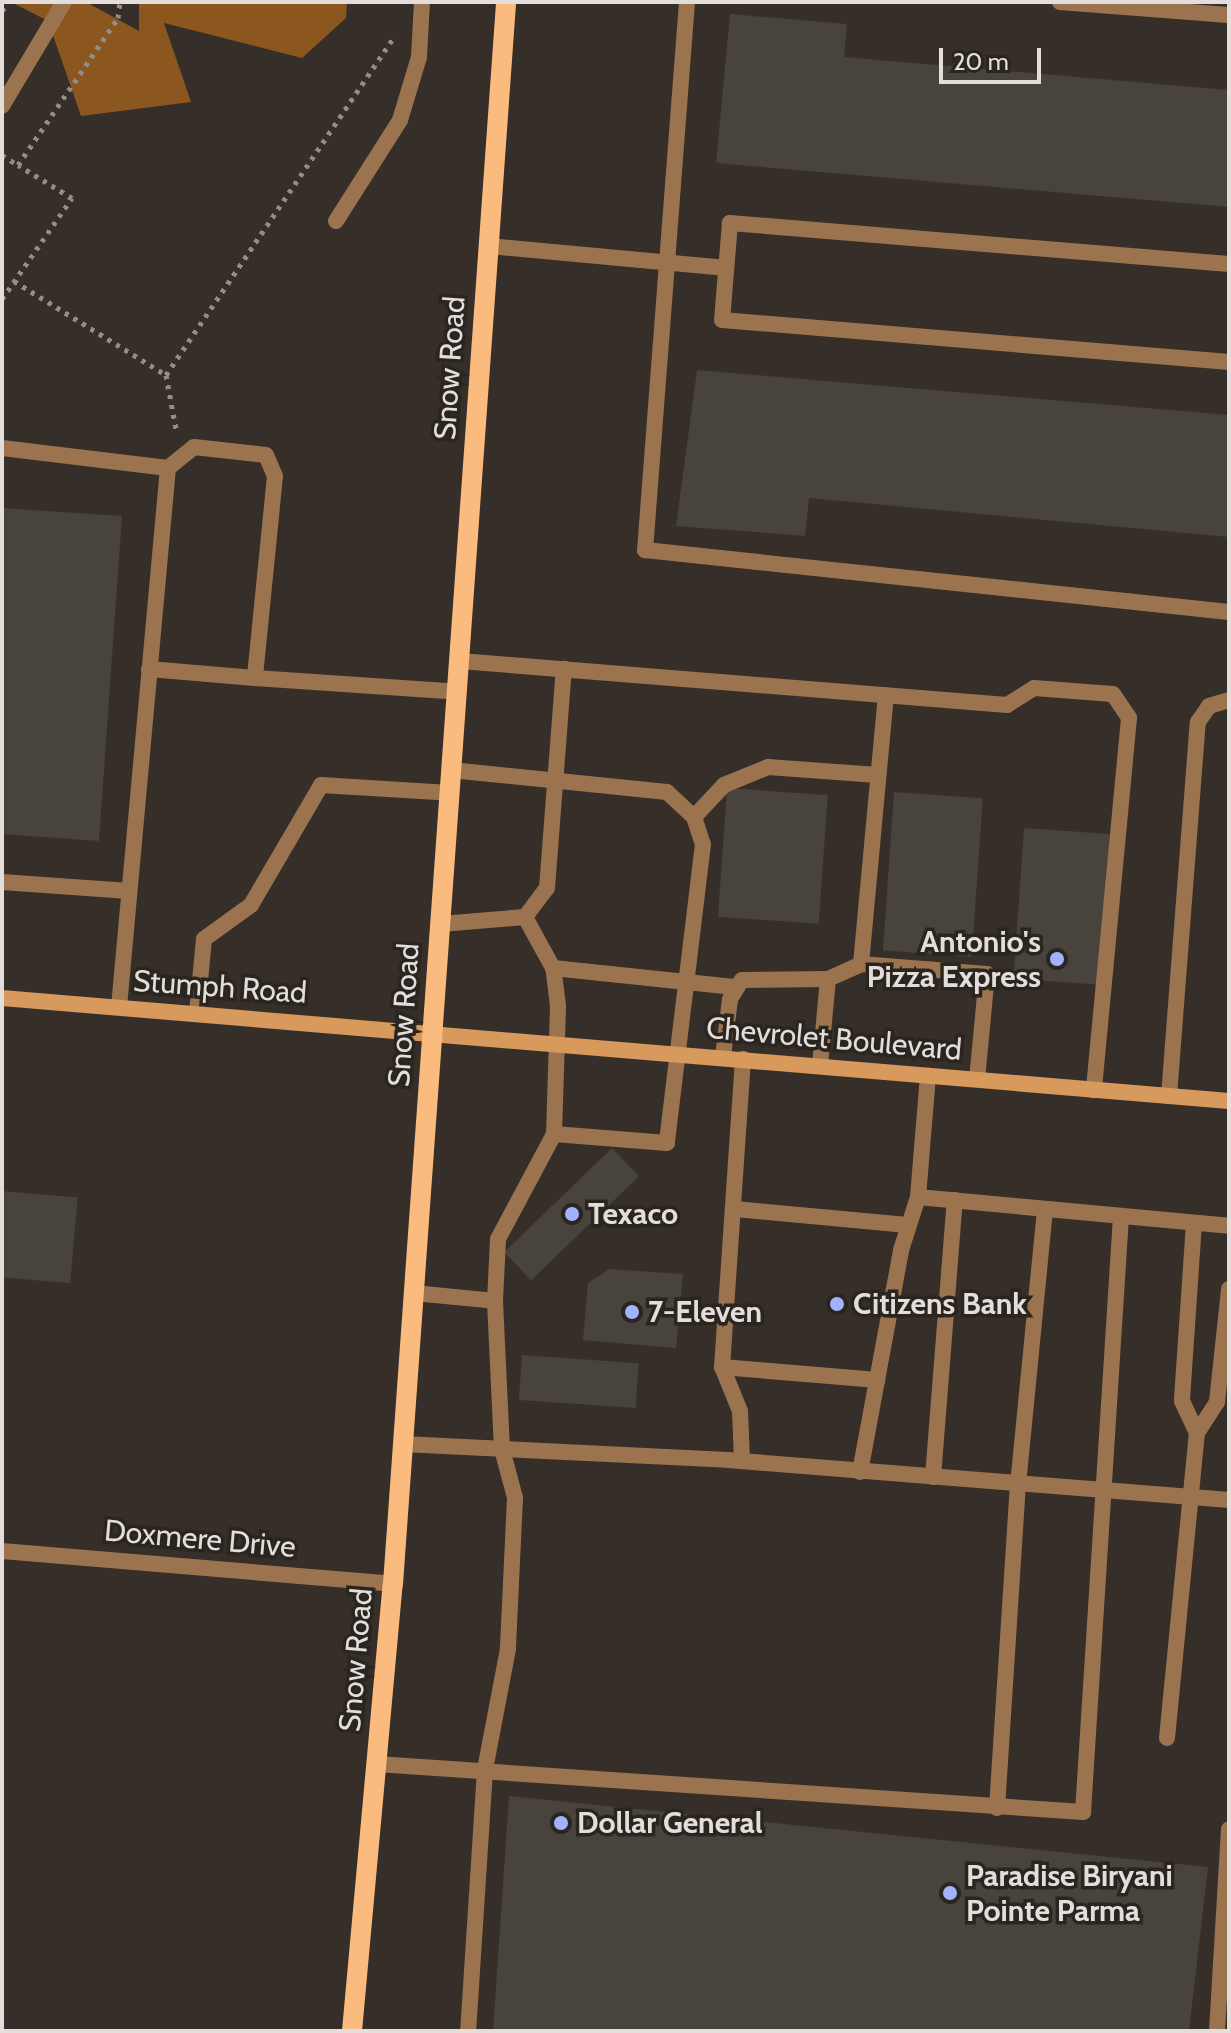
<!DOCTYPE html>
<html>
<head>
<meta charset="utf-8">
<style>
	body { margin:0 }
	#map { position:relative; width:1231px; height:2033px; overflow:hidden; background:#352e29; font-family:Cabin,sans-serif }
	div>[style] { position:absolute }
	.forest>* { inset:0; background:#8b571f }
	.building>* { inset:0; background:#49433d; transform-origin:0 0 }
	.path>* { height:5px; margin-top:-2.5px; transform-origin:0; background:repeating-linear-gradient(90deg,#938d89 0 4px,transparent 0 10px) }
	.service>* { height:16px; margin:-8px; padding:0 8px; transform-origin:8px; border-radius:8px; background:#9b744f }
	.minor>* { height:16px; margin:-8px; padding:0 8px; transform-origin:8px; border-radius:8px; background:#9b744f }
	.secondary>* { height:16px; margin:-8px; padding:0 8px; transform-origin:8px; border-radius:8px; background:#d8995d }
	.primary>* { height:20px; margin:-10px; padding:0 10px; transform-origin:10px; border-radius:10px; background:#fcbb7e }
	.dots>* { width:22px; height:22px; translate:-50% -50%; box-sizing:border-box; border:4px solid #2b251f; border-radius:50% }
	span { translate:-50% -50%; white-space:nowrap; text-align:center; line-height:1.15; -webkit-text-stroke:7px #2b251f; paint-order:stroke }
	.street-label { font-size:30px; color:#e3dedb }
	.poi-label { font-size:30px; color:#e3dedb; font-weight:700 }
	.right { translate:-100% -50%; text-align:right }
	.left { translate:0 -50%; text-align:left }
	.frame { position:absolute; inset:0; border:4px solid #e3dedb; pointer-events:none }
	.scale { position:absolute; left:939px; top:48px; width:102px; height:36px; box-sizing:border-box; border:4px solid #e3dedb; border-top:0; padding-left:10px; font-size:24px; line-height:28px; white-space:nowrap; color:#e3dedb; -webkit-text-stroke:6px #2b251f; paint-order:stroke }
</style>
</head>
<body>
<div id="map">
	<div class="forest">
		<i style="clip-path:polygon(11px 2px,86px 2px,139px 31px,139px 2px,347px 2px,346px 18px,302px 58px,164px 23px,191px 102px,81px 116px,48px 21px)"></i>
	</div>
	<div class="building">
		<i style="clip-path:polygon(730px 14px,847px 24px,844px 57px,1229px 90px,1229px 207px,716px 163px)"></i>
		<i style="clip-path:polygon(697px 370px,1229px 415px,1229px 537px,809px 498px,805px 536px,676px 526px)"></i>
		<i style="clip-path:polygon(2px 508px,122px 516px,99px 841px,2px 834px)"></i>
		<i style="left:727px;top:788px;width:101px;height:129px;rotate:4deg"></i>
		<i style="left:894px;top:792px;width:89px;height:159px;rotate:4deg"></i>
		<i style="left:1024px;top:828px;width:86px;height:151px;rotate:4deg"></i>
		<i style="left:612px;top:1148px;width:39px;height:150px;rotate:46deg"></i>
		<i style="left:2px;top:1191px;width:76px;height:86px;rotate:5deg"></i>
		<i style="clip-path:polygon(609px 1269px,683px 1274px,676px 1348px,583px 1340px,588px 1283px)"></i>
		<i style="left:522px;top:1355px;width:117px;height:45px;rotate:4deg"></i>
		<i style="clip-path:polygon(509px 1796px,1208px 1867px,1189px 2031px,493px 2031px)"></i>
	</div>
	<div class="path">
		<i style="left:2px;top:11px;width:11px;rotate:-56deg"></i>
		<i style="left:2px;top:155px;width:19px;rotate:32deg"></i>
		<i style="left:18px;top:165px;width:178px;rotate:-55.8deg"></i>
		<i style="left:118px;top:18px;width:16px;rotate:-83deg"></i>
		<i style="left:14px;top:281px;width:179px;rotate:31.7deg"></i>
		<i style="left:166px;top:375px;width:410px;rotate:-56deg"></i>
		<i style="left:2px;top:299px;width:123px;rotate:-55.3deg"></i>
		<i style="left:72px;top:198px;width:63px;rotate:-148.6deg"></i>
		<i style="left:166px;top:375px;width:55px;rotate:79.5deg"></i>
	</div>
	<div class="service">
		<i style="left:687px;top:2px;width:550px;rotate:94.38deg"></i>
		<i style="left:645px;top:550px;width:587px;rotate:6.06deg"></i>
		<i style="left:1060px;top:2px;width:169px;rotate:4.4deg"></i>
		<i style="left:2px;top:106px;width:121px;rotate:-59.2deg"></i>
		<i style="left:336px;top:221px;width:120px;rotate:-57.6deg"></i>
		<i style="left:400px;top:120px;width:66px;rotate:-73.2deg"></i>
		<i style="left:419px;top:57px;width:55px;rotate:-86.9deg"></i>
		<i style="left:489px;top:246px;width:236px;rotate:5.3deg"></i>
		<i style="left:1229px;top:264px;width:501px;rotate:-175.3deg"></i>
		<i style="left:730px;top:223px;width:97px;rotate:94.7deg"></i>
		<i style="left:722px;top:320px;width:509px;rotate:4.74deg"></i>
		<i style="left:2px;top:448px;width:167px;rotate:6.9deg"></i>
		<i style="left:168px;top:468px;width:33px;rotate:-39deg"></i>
		<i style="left:194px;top:447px;width:72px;rotate:6.3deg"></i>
		<i style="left:266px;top:455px;width:23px;rotate:67deg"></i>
		<i style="left:275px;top:476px;width:203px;rotate:95.7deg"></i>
		<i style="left:255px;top:678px;width:203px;rotate:3.9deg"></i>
		<i style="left:460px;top:661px;width:549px;rotate:4.6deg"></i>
		<i style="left:1007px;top:705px;width:32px;rotate:-32deg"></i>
		<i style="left:1034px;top:688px;width:79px;rotate:4.3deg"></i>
		<i style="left:1113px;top:694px;width:29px;rotate:56deg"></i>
		<i style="left:1129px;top:718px;width:374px;rotate:95.4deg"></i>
		<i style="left:149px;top:669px;width:106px;rotate:4.9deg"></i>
		<i style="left:451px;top:770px;width:217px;rotate:5.8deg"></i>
		<i style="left:667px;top:792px;width:37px;rotate:43deg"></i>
		<i style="left:694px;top:817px;width:28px;rotate:72deg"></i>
		<i style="left:703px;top:844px;width:301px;rotate:96.9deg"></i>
		<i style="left:667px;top:1143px;width:113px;rotate:-175.4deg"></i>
		<i style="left:694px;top:817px;width:44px;rotate:-46.8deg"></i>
		<i style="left:724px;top:785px;width:48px;rotate:-22.2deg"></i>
		<i style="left:768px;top:767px;width:110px;rotate:4.2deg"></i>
		<i style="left:2px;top:882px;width:127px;rotate:4.1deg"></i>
		<i style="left:441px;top:924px;width:84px;rotate:-4.8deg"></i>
		<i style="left:525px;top:917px;width:36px;rotate:-53deg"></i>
		<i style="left:547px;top:888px;width:220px;rotate:-85.6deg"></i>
		<i style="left:861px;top:964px;width:126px;rotate:4.5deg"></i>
		<i style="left:987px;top:974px;width:105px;rotate:95.4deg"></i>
		<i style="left:553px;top:968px;width:182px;rotate:6deg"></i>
		<i style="left:119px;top:1007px;width:541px;rotate:-84.81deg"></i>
		<i style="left:197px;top:1013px;width:74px;rotate:-84.6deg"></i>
		<i style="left:204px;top:939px;width:58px;rotate:-35.9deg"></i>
		<i style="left:251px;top:905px;width:139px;rotate:-59.7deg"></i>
		<i style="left:321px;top:785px;width:129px;rotate:3.5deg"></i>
		<i style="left:723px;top:1057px;width:58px;rotate:-83.1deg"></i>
		<i style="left:730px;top:999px;width:22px;rotate:-58deg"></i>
		<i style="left:742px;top:980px;width:86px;rotate:-0.7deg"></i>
		<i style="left:828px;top:979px;width:36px;rotate:-24deg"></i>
		<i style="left:861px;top:964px;width:270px;rotate:-84.7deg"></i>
		<i style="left:820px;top:1065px;width:86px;rotate:-84.7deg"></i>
		<i style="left:1169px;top:1096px;width:375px;rotate:-85.6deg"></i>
		<i style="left:1198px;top:722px;width:19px;rotate:-55deg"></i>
		<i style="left:1209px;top:706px;width:21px;rotate:-17deg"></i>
		<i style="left:918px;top:1197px;width:312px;rotate:5.3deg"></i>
		<i style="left:735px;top:1209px;width:173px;rotate:5.3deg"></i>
		<i style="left:1194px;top:1223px;width:178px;rotate:93.9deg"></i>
		<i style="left:1182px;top:1401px;width:35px;rotate:65deg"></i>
		<i style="left:414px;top:1293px;width:81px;rotate:5.6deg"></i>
		<i style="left:495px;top:1301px;width:148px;rotate:87.3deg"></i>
		<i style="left:502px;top:1449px;width:51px;rotate:75.1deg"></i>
		<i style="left:515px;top:1498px;width:151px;rotate:92.7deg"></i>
		<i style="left:508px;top:1649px;width:123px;rotate:100.8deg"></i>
		<i style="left:485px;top:1770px;width:262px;rotate:93.7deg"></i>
		<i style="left:495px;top:1301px;width:62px;rotate:-87.2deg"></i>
		<i style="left:498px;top:1239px;width:119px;rotate:-61.9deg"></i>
		<i style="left:554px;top:1134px;width:128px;rotate:-88.2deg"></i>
		<i style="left:558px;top:1006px;width:38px;rotate:-97deg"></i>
		<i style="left:553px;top:968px;width:58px;rotate:-118.8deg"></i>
		<i style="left:722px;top:1367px;width:156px;rotate:4.8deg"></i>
		<i style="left:403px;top:1444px;width:325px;rotate:2.8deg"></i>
		<i style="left:728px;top:1460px;width:503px;rotate:4.56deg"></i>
		<i style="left:742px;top:1461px;width:50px;rotate:-92.3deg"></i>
		<i style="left:740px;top:1411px;width:48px;rotate:-112.2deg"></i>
		<i style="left:722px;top:1367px;width:309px;rotate:-86.1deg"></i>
		<i style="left:860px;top:1472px;width:226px;rotate:-79.5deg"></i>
		<i style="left:901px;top:1250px;width:56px;rotate:-72.2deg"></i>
		<i style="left:918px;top:1197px;width:122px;rotate:-85.3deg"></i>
		<i style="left:933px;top:1477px;width:278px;rotate:-85.5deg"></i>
		<i style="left:1167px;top:1738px;width:306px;rotate:-84.4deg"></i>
		<i style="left:1197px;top:1433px;width:37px;rotate:-57deg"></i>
		<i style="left:1217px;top:1402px;width:114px;rotate:-83.9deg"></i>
		<i style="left:377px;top:1764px;width:708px;rotate:3.89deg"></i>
		<i style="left:1083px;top:1812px;width:596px;rotate:-86.35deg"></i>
		<i style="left:997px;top:1808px;width:324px;rotate:-86.3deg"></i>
		<i style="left:1018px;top:1485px;width:277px;rotate:-84.4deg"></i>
		<i style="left:1217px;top:2031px;width:202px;rotate:-86.6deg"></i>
	</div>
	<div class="minor">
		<i style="left:2px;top:1551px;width:392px;rotate:4.8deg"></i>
	</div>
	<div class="secondary">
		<i style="left:2px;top:998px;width:1231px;rotate:4.8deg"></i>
	</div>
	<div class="primary">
		<i style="left:352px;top:2031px;width:449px;rotate:-84.8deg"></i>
		<i style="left:393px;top:1584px;width:1586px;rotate:-85.91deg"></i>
	</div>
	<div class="dots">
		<i style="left:1057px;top:959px;background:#a1b3fd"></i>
		<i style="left:572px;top:1214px;background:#a1b3fd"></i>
		<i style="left:837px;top:1304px;background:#a1b3fd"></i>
		<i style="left:632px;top:1312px;background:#a1b3fd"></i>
		<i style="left:561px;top:1823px;background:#a1b3fd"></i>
		<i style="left:950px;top:1893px;background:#a1b3fd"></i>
	</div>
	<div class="street-label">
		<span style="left:450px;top:368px;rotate:-86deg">Snow Road</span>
		<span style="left:220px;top:987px;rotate:4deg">Stumph Road</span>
		<span style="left:404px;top:1015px;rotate:-86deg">Snow Road</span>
		<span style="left:834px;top:1039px;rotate:5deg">Chevrolet Boulevard</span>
		<span style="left:200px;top:1539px;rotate:5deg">Doxmere Drive</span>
		<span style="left:356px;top:1660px;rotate:-85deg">Snow Road</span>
	</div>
	<div class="poi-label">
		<span class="right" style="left:1041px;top:959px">Antonio's<br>Pizza Express</span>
		<span class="left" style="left:588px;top:1214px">Texaco</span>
		<span class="left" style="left:853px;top:1304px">Citizens Bank</span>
		<span class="left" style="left:648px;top:1312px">7-Eleven</span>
		<span class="left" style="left:577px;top:1823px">Dollar General</span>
		<span class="left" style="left:966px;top:1893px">Paradise Biryani<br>Pointe Parma</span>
	</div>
	<div class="frame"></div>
	<div class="scale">20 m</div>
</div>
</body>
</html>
